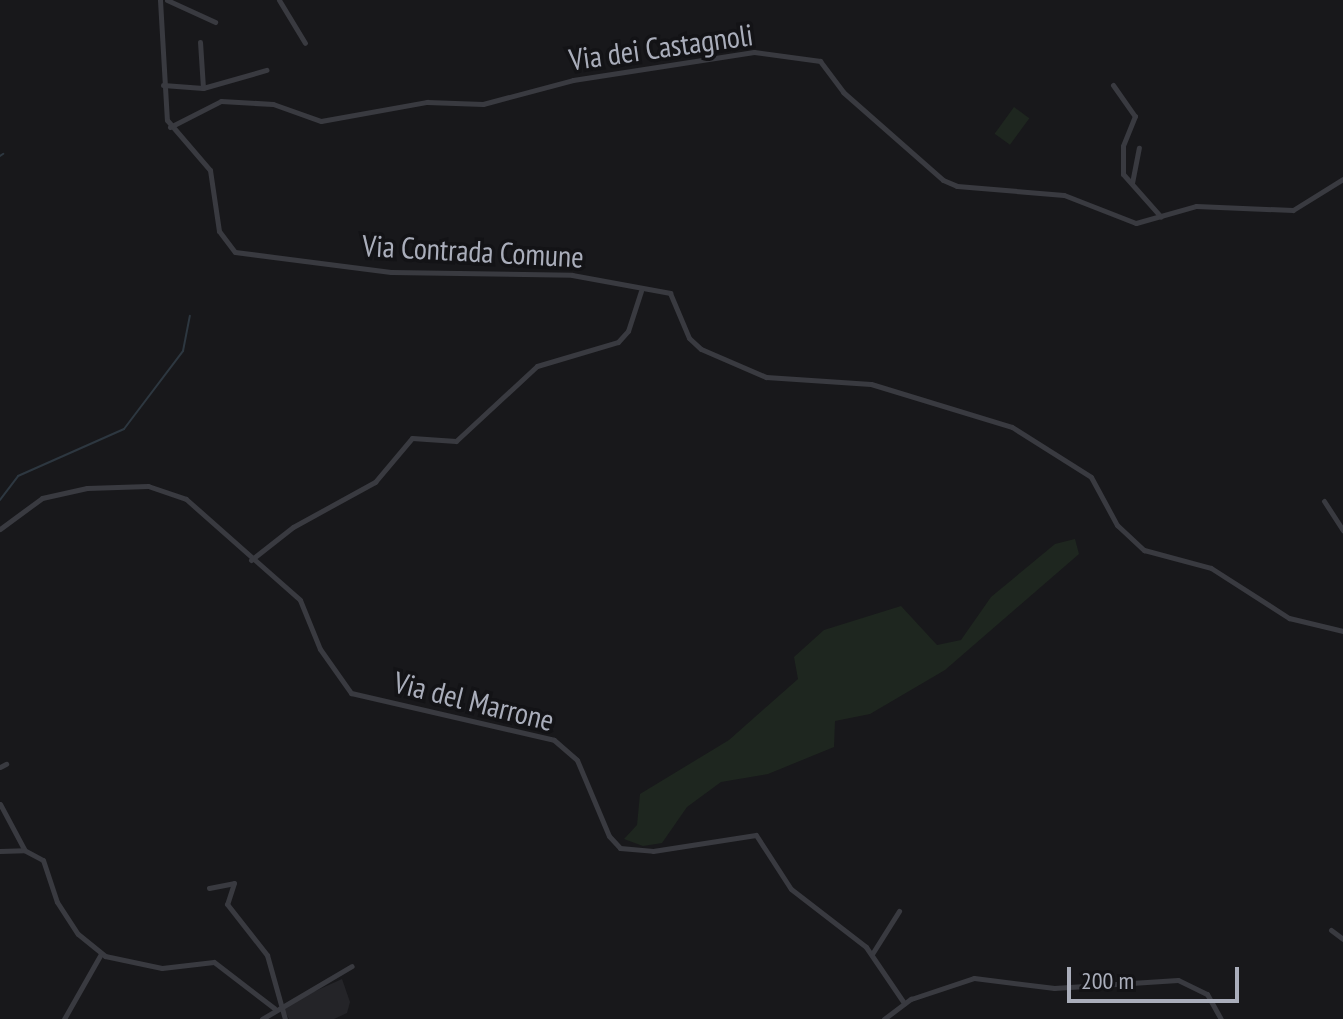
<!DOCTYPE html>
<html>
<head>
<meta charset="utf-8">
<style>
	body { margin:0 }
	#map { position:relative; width:1343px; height:1019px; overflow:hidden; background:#18181b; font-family:"PT Sans Narrow",sans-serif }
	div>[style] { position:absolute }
	.built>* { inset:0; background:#242428 }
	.green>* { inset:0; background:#1e261f; transform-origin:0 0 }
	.stream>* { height:2px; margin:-1px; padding:0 1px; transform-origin:1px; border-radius:1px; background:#2d3740 }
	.minor>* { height:5px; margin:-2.5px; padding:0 2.5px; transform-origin:2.5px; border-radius:2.5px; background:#393a40 }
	span { translate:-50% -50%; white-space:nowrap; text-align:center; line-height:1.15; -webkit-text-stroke:7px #131316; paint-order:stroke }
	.street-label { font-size:30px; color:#aaaebb }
	.scale { position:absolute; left:1067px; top:967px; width:172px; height:36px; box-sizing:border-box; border:4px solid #aaaebb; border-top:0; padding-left:10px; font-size:24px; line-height:28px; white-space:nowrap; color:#aaaebb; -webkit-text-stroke:6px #131316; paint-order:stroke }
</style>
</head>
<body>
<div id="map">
	<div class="built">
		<i style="clip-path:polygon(342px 979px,350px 1002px,347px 1013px,334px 1019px,289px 1019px,282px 1006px)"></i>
	</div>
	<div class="green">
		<i style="left:1014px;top:107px;width:19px;height:33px;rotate:36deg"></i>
		<i style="clip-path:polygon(1075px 539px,1079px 554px,945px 670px,870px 714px,835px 721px,834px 747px,768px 774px,721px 782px,687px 807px,662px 843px,643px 846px,624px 839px,637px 825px,640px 794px,729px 740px,798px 679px,794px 657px,824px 630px,901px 606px,937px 645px,961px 640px,991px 597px,1055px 544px)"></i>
	</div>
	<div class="stream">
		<i style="left:0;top:156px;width:4px;rotate:-34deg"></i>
		<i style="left:0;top:500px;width:30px;rotate:-53deg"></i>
		<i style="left:18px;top:476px;width:116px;rotate:-23.9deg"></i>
		<i style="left:124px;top:429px;width:98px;rotate:-52.9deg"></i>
		<i style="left:183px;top:351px;width:36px;rotate:-79deg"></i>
	</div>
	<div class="minor">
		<i style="left:160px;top:0;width:120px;rotate:86.7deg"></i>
		<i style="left:167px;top:120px;width:66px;rotate:49.3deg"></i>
		<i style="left:210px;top:170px;width:62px;rotate:81.6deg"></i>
		<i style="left:219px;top:231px;width:26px;rotate:53deg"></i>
		<i style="left:235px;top:252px;width:157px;rotate:7.3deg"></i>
		<i style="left:391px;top:272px;width:181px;rotate:0.9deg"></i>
		<i style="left:572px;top:275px;width:100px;rotate:10.4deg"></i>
		<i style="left:670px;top:293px;width:49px;rotate:67.1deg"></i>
		<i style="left:689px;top:338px;width:16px;rotate:43deg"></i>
		<i style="left:701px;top:349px;width:71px;rotate:23.3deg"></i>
		<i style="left:766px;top:377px;width:105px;rotate:3.8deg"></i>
		<i style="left:871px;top:384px;width:147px;rotate:17deg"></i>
		<i style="left:1012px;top:427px;width:93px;rotate:32.3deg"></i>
		<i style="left:1091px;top:477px;width:55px;rotate:61.6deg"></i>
		<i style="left:1117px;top:525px;width:37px;rotate:43deg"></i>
		<i style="left:1144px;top:550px;width:69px;rotate:15deg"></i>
		<i style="left:1211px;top:568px;width:93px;rotate:32.7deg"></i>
		<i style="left:1289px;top:618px;width:56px;rotate:13.5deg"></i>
		<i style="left:167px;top:0;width:53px;rotate:24.6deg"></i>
		<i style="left:279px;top:0;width:50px;rotate:58.8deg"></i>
		<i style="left:163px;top:85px;width:40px;rotate:4.3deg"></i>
		<i style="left:203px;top:88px;width:46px;rotate:-93.7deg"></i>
		<i style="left:1113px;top:85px;width:38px;rotate:55deg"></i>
		<i style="left:1135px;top:116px;width:32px;rotate:112deg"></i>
		<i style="left:1123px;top:146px;width:28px;rotate:90deg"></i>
		<i style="left:1123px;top:174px;width:57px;rotate:48.5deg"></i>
		<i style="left:203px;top:88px;width:66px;rotate:-15.9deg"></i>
		<i style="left:170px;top:127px;width:57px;rotate:-27deg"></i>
		<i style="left:221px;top:101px;width:52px;rotate:3.3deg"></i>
		<i style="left:273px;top:104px;width:51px;rotate:19.5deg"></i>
		<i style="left:321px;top:121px;width:108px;rotate:-10.2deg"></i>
		<i style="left:427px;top:102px;width:56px;rotate:2deg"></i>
		<i style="left:483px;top:104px;width:93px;rotate:-14.9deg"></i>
		<i style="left:573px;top:80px;width:183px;rotate:-8.8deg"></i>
		<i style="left:754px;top:52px;width:67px;rotate:7.8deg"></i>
		<i style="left:820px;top:61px;width:39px;rotate:53deg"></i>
		<i style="left:843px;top:92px;width:133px;rotate:41.3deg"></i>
		<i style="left:943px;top:180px;width:15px;rotate:23deg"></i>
		<i style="left:957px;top:186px;width:107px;rotate:4.8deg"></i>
		<i style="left:1064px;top:195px;width:77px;rotate:21.3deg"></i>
		<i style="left:1136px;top:223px;width:62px;rotate:-15.8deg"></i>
		<i style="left:1196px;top:206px;width:97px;rotate:2.4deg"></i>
		<i style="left:1293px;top:210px;width:59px;rotate:-31.8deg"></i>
		<i style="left:1132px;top:183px;width:36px;rotate:-79deg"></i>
		<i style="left:1324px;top:501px;width:35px;rotate:57deg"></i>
		<i style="left:0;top:529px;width:52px;rotate:-36.4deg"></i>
		<i style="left:42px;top:498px;width:46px;rotate:-12.5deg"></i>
		<i style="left:87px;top:488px;width:61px;rotate:-1.9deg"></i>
		<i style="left:148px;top:486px;width:40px;rotate:18.9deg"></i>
		<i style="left:186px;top:499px;width:152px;rotate:41.5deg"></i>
		<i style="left:300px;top:600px;width:53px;rotate:67.8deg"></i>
		<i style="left:320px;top:649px;width:54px;rotate:54.8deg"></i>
		<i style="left:351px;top:693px;width:208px;rotate:13deg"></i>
		<i style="left:554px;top:740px;width:30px;rotate:41deg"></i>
		<i style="left:577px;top:760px;width:82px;rotate:67.2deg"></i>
		<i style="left:609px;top:836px;width:16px;rotate:47deg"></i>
		<i style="left:620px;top:848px;width:33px;rotate:5deg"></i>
		<i style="left:653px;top:851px;width:104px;rotate:-8.8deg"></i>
		<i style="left:756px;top:835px;width:64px;rotate:57.1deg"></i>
		<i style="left:791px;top:889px;width:95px;rotate:37.7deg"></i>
		<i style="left:866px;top:947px;width:68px;rotate:55.8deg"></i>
		<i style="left:251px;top:560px;width:53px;rotate:-38.2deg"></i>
		<i style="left:293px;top:527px;width:94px;rotate:-28.8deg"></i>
		<i style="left:375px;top:482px;width:57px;rotate:-49.9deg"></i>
		<i style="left:412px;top:438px;width:44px;rotate:3.9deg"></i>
		<i style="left:456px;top:441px;width:110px;rotate:-42.8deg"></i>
		<i style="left:537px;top:366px;width:84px;rotate:-16.5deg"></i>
		<i style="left:618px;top:342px;width:15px;rotate:-48deg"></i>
		<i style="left:628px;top:331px;width:42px;rotate:-72deg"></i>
		<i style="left:0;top:767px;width:7px;rotate:-27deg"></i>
		<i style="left:0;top:804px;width:51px;rotate:61.9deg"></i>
		<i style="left:0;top:851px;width:24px;rotate:-2deg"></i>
		<i style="left:24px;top:850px;width:21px;rotate:28deg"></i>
		<i style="left:43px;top:860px;width:44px;rotate:71.6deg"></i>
		<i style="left:57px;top:902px;width:38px;rotate:57deg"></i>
		<i style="left:78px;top:934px;width:35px;rotate:39deg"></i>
		<i style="left:105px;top:956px;width:58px;rotate:11.9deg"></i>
		<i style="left:162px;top:968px;width:52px;rotate:-6.6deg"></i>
		<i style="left:214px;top:962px;width:76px;rotate:37.5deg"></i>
		<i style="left:209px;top:888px;width:25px;rotate:-11deg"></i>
		<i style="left:234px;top:883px;width:22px;rotate:108deg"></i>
		<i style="left:227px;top:904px;width:65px;rotate:51.9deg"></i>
		<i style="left:267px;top:955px;width:66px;rotate:74.3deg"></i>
		<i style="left:1331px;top:930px;width:15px;rotate:37deg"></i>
		<i style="left:872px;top:954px;width:51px;rotate:-57.9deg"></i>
		<i style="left:64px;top:1019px;width:75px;rotate:-60.4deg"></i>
		<i style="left:262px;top:1019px;width:104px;rotate:-30.5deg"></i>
		<i style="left:884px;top:1019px;width:34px;rotate:-37deg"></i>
		<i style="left:911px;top:999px;width:66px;rotate:-18.4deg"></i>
		<i style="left:974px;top:978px;width:81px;rotate:7.1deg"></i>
		<i style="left:1054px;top:988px;width:124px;rotate:-3.7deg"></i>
		<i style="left:1178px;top:980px;width:32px;rotate:26deg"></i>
		<i style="left:1207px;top:994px;width:29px;rotate:61deg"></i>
	</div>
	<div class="street-label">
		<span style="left:661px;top:47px;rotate:-8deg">Via dei Castagnoli</span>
		<span style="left:473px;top:251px;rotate:3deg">Via Contrada Comune</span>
		<span style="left:474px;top:701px;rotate:14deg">Via del Marrone</span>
	</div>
	<div class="scale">200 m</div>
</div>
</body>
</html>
